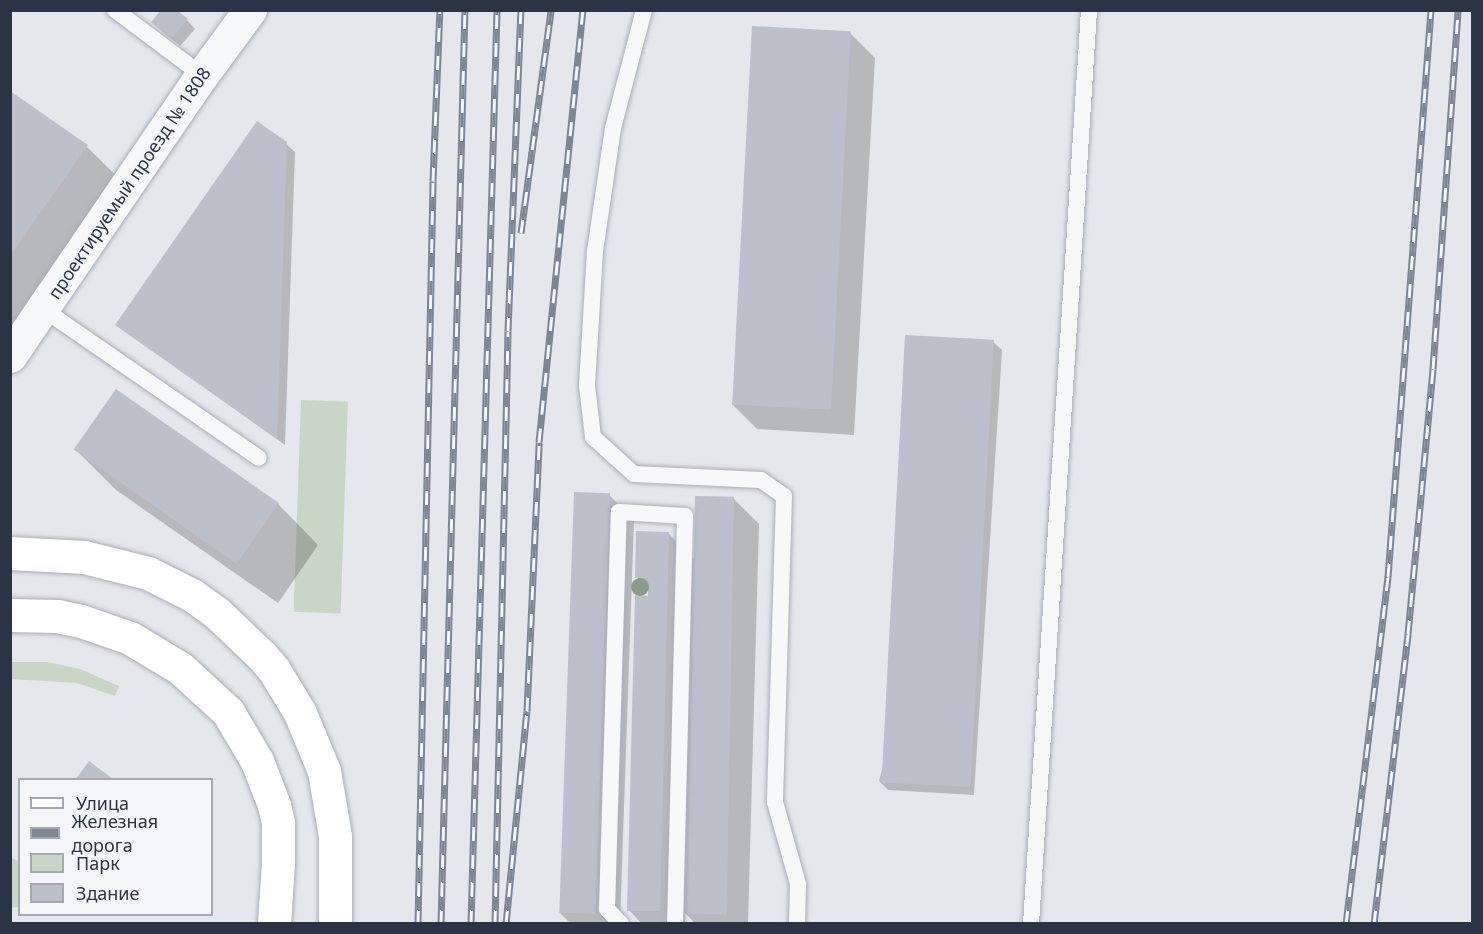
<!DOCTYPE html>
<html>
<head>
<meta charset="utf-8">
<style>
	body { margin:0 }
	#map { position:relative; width:1483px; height:934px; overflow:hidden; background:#e4e7ec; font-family:"Noto Sans",sans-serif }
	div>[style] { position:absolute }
	.green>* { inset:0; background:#c9d6c5; transform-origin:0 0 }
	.shadow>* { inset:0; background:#0003 }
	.building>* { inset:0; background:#bbc0ca; transform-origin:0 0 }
	.roads { filter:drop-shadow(0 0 2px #a9aeb7) drop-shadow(0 0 2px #a9aeb7) }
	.lane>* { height:16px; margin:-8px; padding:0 8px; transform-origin:8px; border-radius:8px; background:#f7f8fa }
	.street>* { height:33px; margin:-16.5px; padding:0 16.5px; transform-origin:16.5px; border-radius:16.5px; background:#f7f8fa }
	.secondary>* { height:33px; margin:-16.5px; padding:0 16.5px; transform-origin:16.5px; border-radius:16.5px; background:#fff }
	.rail>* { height:7px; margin-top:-3.5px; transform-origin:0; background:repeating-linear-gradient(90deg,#f4f6f9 0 14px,#7d8696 0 28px); box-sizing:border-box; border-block:2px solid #7d8696 }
	.trees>* { width:18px; height:18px; margin:-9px; border-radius:50%; background:#899d89 }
	span { translate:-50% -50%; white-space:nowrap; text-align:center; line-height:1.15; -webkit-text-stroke:4.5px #f4f6f9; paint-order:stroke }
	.street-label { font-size:18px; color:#2b3445 }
	.frame { position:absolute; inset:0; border:12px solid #2b3445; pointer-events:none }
	.legend { position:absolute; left:18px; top:778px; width:195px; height:138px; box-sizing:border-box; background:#f4f6f9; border:2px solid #a4a8b1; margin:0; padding:8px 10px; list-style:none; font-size:18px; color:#2b3445 }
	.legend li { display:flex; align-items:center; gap:12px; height:30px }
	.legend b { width:30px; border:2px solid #a4a8b1 }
</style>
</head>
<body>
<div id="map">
	<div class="green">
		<div style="left:301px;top:400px;width:47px;height:212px;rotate:2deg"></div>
		<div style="clip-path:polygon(11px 662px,47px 662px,80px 669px,119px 686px,115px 696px,77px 683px,11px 679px)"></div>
		<div style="clip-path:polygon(10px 857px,20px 862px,19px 907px,11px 908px)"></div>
	</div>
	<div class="shadow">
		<div style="clip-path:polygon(187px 20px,195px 29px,180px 46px,161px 30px)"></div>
		<div style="clip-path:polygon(850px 33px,875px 58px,854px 435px,757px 429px,732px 404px)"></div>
		<div style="clip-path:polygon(10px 93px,87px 147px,135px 194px,10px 371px)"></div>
		<div style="clip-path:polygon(286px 144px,295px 152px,285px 445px,117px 325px)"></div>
		<div style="clip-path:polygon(993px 342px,1002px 350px,974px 795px,888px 790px,879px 781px)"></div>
		<div style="clip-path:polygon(75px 449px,278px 504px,318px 545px,278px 603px,116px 490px)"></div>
		<div style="clip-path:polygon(609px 495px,634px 520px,620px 924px,571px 924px,560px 913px)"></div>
		<div style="clip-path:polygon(734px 499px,759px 524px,748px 924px,696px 924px,685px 913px,685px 924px,642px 924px,629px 910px,650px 591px,636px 577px,668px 533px,695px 560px)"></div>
	</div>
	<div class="building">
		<div style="clip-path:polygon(161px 10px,177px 10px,188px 19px,171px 39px,151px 22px)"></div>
		<div style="left:752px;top:26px;width:99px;height:379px;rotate:3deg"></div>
		<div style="clip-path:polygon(10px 91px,88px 145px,10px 256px)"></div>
		<div style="clip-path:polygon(257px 121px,287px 142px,277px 439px,115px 325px)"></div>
		<div style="left:905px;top:335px;width:89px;height:448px;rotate:3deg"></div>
		<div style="left:116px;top:389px;width:199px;height:74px;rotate:35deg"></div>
		<div style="left:574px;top:492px;width:36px;height:421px;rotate:2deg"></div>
		<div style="left:695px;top:496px;width:39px;height:418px;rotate:1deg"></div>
		<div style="clip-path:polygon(636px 531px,669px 532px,660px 911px,627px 911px,635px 595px,648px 596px,648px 578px,635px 578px)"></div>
		<div style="clip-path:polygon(89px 761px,114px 780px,75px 780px)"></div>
	</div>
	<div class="roads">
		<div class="lane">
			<div style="left:115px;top:10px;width:109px;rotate:36.8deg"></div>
			<div style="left:644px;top:10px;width:122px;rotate:104.7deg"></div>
			<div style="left:613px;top:128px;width:124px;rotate:98.3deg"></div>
			<div style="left:595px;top:251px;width:135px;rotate:93.4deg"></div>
			<div style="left:587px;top:386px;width:51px;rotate:83.3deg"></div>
			<div style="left:593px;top:437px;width:55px;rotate:42.1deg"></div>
			<div style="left:634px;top:474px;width:127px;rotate:2.7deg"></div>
			<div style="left:761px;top:480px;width:28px;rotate:35deg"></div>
			<div style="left:784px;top:496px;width:306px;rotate:91.7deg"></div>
			<div style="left:775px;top:802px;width:85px;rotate:74.3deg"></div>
			<div style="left:798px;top:884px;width:40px;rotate:91.4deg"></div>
			<div style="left:43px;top:309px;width:262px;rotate:34.6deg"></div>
			<div style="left:621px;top:924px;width:21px;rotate:-133deg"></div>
			<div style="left:607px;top:909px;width:397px;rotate:-88.3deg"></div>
			<div style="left:619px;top:512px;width:66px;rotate:3.5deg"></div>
			<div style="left:685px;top:516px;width:408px;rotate:91.4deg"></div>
			<div style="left:1031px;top:924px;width:916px;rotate:-86.37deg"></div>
		</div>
		<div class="street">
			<div style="left:10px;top:356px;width:340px;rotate:-55.7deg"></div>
			<div style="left:202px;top:75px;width:81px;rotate:-53.6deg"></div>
		</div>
		<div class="secondary">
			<div style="left:10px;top:553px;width:74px;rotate:3.1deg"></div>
			<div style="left:84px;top:557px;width:66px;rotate:14deg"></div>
			<div style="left:148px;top:573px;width:49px;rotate:26.6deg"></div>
			<div style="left:192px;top:595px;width:31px;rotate:36deg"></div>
			<div style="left:217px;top:613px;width:62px;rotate:43.7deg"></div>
			<div style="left:262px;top:656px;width:18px;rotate:49deg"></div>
			<div style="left:274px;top:670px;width:50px;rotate:58.8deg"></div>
			<div style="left:300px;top:713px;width:63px;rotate:67.5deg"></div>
			<div style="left:324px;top:771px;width:66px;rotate:80.4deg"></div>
			<div style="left:335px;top:836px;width:88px;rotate:90deg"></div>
			<div style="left:10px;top:615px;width:47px;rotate:1.2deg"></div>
			<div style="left:57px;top:616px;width:25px;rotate:12deg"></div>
			<div style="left:81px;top:621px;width:52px;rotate:19.1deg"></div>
			<div style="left:130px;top:638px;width:58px;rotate:31deg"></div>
			<div style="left:180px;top:668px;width:65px;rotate:42.5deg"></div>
			<div style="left:228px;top:712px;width:57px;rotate:59.4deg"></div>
			<div style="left:257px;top:761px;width:47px;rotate:68.9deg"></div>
			<div style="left:274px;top:805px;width:18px;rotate:77deg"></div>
			<div style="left:278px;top:823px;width:39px;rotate:90deg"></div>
			<div style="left:278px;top:862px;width:62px;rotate:93.7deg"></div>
		</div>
	</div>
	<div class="rail">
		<div style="left:521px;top:233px;width:225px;rotate:-82.3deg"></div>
		<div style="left:418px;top:924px;width:743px;rotate:-88.84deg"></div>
		<div style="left:433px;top:181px;width:171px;rotate:-87.7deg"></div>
		<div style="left:441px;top:924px;width:914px;rotate:-88.5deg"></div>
		<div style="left:471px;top:924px;width:914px;rotate:-88.37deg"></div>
		<div style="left:495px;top:924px;width:593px;rotate:-88.74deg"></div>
		<div style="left:508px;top:331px;width:321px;rotate:-87.7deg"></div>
		<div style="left:506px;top:924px;width:214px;rotate:-84.4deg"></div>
		<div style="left:527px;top:711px;width:269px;rotate:-87.4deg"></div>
		<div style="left:539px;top:442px;width:434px;rotate:-84.2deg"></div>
		<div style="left:1346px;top:924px;width:350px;rotate:-83.1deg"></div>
		<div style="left:1388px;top:577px;width:569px;rotate:-85.66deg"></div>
		<div style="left:1374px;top:924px;width:292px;rotate:-83.3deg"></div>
		<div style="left:1408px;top:634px;width:266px;rotate:-84.6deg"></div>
		<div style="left:1433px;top:369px;width:360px;rotate:-86deg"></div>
	</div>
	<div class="trees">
		<div style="left:640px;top:587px"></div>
	</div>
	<div class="street-label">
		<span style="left:129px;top:183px;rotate:-56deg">проектируемый проезд № 1808</span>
	</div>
	<div class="frame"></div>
	<ul class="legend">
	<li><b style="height:8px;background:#fff"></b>Улица</li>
	<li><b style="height:8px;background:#7d8696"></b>Железная дорога</li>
	<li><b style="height:16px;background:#c9d6c5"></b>Парк</li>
	<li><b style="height:16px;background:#bbc0ca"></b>Здание</li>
	</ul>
</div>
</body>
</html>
